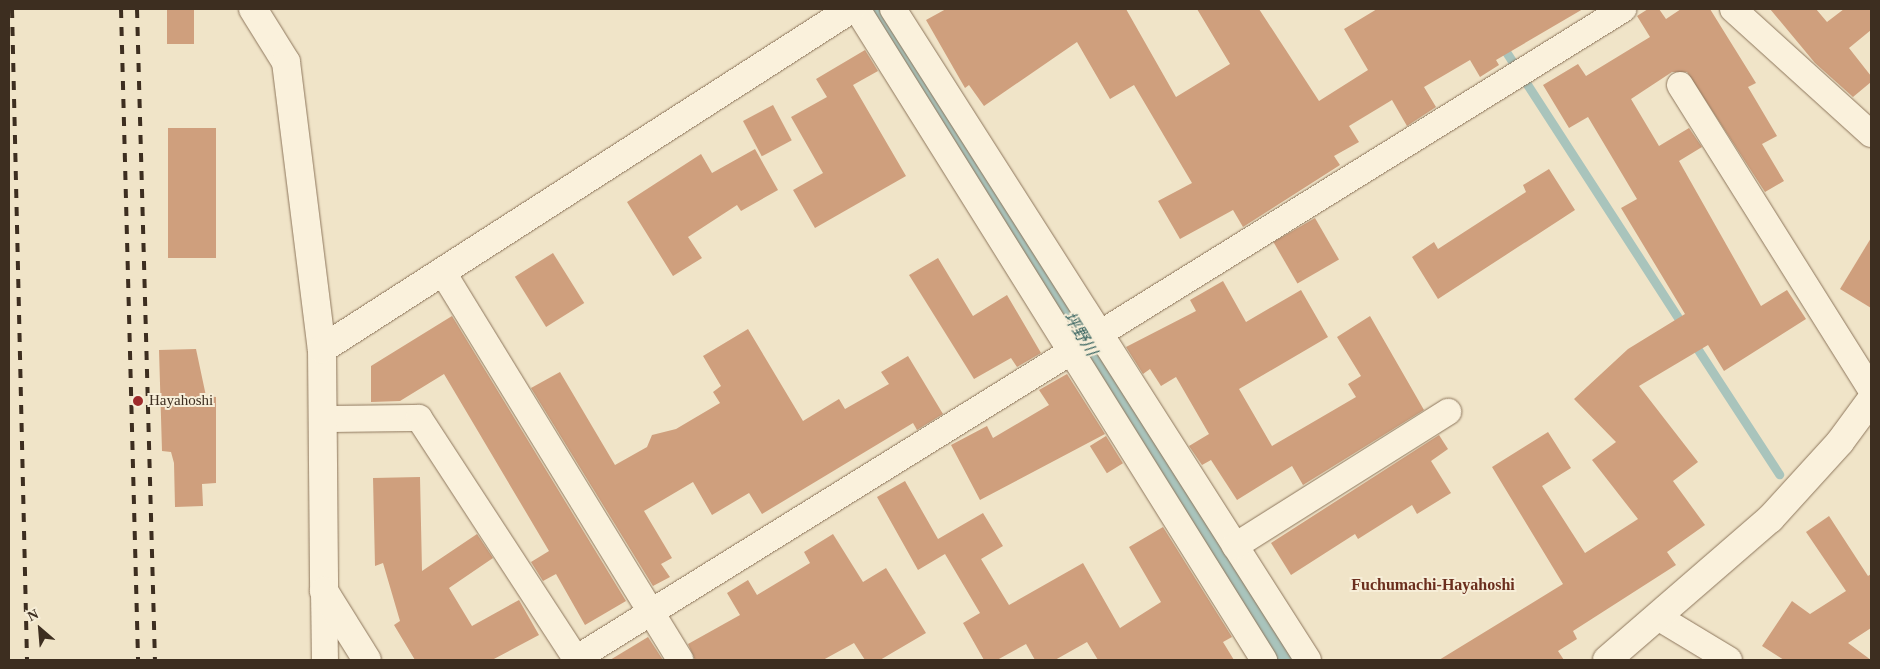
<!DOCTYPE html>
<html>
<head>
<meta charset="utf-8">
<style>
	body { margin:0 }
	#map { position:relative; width:1880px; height:669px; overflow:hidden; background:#f0e4c8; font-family:"Times New Roman","Noto Sans JP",serif }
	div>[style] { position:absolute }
	.stream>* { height:9px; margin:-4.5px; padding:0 4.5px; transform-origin:4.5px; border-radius:4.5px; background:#a9c4bc }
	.river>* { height:51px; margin:-25.5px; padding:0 25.5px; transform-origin:25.5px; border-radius:25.5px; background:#a9c4bc }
	.building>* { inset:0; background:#cf9f7d; transform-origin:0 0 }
	.roads { filter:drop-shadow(0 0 1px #8d765c) drop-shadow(0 0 1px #8d765c) }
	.minor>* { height:26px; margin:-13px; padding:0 13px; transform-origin:13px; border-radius:13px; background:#faf1dc }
	.tertiary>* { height:28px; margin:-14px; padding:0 14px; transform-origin:14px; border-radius:14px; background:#faf1dc }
	.secondary>* { height:28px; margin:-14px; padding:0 14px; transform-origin:14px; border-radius:14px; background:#faf1dc }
	.rail>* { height:4px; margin-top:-2px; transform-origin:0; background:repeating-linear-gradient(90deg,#3d2e20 0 9px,transparent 0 18px) }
	.dots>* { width:14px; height:14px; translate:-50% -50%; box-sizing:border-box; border:2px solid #f7eed8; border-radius:50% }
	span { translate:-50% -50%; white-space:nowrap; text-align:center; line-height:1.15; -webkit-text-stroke:4px #f7eed8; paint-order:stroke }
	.poi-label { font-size:15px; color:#3d2e20 }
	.left { translate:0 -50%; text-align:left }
	.water-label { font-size:16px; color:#2f5d5a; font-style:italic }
	.neighbourhood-label { font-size:16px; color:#6b2e1e; font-weight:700 }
	.frame { position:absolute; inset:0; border:10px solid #3d2e20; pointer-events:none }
	.north { position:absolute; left:15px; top:604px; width:50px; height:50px; -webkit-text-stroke:4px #f7eed8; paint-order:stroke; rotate:333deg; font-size:14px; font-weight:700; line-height:20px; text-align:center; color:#3d2e20 }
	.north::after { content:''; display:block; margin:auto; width:18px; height:22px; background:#3d2e20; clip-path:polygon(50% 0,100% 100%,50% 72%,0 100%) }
</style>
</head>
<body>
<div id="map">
	<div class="stream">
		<div style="left:1501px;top:44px;width:337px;rotate:57.1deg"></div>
		<div style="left:1693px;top:342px;width:158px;rotate:56.9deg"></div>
	</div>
	<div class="river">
		<div style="left:875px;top:9px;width:769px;rotate:57.8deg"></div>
	</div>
	<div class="building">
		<div style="left:167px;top:9px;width:27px;height:35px"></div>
		<div style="clip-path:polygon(946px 9px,1126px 9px,1176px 97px,1230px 64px,1197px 9px,1259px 9px,1319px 101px,1368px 70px,1344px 29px,1377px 9px,1583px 9px,1496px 60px,1499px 65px,1480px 77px,1470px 60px,1424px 87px,1436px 107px,1407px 126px,1392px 100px,1349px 126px,1359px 142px,1334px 156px,1340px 165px,1243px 227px,1233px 210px,1180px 239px,1158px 201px,1192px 183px,1134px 85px,1110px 99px,1077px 42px,984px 106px,969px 85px,965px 88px,926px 20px)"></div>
		<div style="clip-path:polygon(1648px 9px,1659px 9px,1666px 19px,1681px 9px,1710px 9px,1756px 83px,1748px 87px,1777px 136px,1762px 144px,1784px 181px,1765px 192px,1687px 72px,1672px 72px,1631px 99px,1659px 146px,1689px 128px,1702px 147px,1679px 161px,1761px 306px,1787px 290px,1806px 319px,1724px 371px,1708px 345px,1639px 386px,1698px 462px,1673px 481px,1705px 525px,1667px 552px,1676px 565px,1573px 631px,1577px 639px,1558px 651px,1564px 660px,1439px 660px,1563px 584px,1492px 467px,1548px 432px,1571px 468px,1542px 486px,1585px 553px,1638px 519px,1592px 460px,1616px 442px,1574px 399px,1628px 349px,1685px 314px,1621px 208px,1637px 199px,1588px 117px,1569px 128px,1543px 85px,1578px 64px,1586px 76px,1650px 37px,1637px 16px)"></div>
		<div style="clip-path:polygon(1770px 9px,1816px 9px,1827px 22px,1844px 9px,1871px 9px,1871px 30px,1849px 48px,1871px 76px,1871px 82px,1853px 97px,1815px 63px)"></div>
		<div style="clip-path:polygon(865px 50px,878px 71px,853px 85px,906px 176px,815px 228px,793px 190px,823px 173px,791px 117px,827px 97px,816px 79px)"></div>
		<div style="left:773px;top:105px;width:40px;height:34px;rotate:62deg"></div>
		<div style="left:168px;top:128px;width:48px;height:130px"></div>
		<div style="clip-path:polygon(755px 149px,778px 190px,741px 211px,737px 205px,688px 237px,702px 258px,673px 276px,627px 202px,701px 154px,712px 173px)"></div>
		<div style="clip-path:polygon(1549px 169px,1575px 210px,1438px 299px,1412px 257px,1434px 242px,1438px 249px,1526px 192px,1523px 185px)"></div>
		<div style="left:1315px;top:218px;width:48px;height:48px;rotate:60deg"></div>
		<div style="clip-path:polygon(1871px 238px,1871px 308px,1840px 289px)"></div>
		<div style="left:553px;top:253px;width:59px;height:45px;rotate:58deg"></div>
		<div style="clip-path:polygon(938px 258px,973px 316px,1007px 295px,1041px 353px,1017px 367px,1011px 358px,974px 379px,909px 275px)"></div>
		<div style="clip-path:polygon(1223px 281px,1246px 322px,1301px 290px,1328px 337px,1239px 389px,1272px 446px,1356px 397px,1348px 384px,1361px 376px,1337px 337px,1370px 316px,1424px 410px,1303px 485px,1292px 466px,1237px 500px,1211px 460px,1202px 465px,1189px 446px,1209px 434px,1176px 377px,1161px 386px,1150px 369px,1143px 374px,1126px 347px,1196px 311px,1190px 300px)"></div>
		<div style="clip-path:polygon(452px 316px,626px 601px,585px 625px,556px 574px,543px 581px,531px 562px,549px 551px,444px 374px,400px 401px,371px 402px,371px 366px)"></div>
		<div style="clip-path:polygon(748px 329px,803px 421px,839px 399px,845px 409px,889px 384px,881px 372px,908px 356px,943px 414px,917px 430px,913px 423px,762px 514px,749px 493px,712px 515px,693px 482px,644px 511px,672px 558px,661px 564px,670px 577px,653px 586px,531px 388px,560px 372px,615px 465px,647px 447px,652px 435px,676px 429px,720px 403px,713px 392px,721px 386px,703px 356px)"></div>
		<div style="clip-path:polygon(196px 349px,206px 396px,216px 397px,216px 483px,202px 484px,203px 506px,175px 507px,174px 463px,171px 452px,162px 451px,159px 350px)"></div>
		<div style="clip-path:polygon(1067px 374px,1105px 434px,980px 500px,951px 445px,987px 426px,993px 438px,1049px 405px,1039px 390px)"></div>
		<div style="clip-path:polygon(1439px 435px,1448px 449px,1431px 461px,1451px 493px,1417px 514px,1412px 505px,1358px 539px,1355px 534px,1291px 575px,1271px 543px)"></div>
		<div style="left:1106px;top:436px;width:32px;height:19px;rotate:58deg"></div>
		<div style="clip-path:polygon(420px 477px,422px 571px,477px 534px,493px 558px,449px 588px,472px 626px,519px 600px,539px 635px,492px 660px,415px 660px,394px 625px,400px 621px,383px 563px,375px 566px,373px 478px)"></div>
		<div style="clip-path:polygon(905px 481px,938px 539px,983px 513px,1003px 546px,981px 559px,1009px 605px,1083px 563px,1120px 628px,1161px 602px,1129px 547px,1163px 527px,1232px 637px,1223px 642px,1234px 660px,1098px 660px,1087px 642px,1055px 660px,1035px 660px,1026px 644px,997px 660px,984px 660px,963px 623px,980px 613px,945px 554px,918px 570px,877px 497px)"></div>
		<div style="clip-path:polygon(1829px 516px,1868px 576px,1871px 574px,1871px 628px,1848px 643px,1871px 660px,1784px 660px,1762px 646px,1792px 601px,1810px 614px,1846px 591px,1806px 532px)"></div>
		<div style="clip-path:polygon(833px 534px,863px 582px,886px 568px,926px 633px,880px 660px,865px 660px,854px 643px,823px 660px,695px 660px,688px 644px,740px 615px,727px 593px,748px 580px,757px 595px,810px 563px,804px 552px)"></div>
		<div style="clip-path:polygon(648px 637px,663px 660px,610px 660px)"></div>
	</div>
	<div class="roads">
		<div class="minor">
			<div style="left:857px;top:9px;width:768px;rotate:57.99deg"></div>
			<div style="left:893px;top:9px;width:772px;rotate:57.48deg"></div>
			<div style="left:1733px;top:9px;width:186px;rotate:42.2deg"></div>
			<div style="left:1680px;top:85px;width:359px;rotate:57.9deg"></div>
			<div style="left:442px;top:271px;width:456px;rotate:58.5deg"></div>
			<div style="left:324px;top:419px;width:95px;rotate:-0.6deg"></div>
			<div style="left:419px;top:418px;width:289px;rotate:56.9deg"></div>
			<div style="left:1235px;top:546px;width:252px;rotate:-32.2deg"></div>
			<div style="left:324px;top:591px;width:69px;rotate:89.2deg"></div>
			<div style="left:1658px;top:617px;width:83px;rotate:31.2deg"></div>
			<div style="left:574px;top:660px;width:1235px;rotate:-31.82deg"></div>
		</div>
		<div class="tertiary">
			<div style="left:253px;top:9px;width:62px;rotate:58.1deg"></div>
			<div style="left:286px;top:62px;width:289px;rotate:82.9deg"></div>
			<div style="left:322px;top:349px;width:242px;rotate:89.5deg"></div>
			<div style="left:322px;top:349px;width:629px;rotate:-32.73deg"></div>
			<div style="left:1607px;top:660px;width:216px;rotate:-40.9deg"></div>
			<div style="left:1770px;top:519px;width:104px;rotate:-47.7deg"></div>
			<div style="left:1840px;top:442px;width:52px;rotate:-53.6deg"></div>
		</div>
		<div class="secondary">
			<div style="left:324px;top:591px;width:81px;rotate:58.1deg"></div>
		</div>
	</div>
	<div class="rail">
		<div style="left:12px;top:9px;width:651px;rotate:88.68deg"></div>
		<div style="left:121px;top:9px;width:651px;rotate:88.5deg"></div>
		<div style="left:137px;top:9px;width:651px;rotate:88.42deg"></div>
	</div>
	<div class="dots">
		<div style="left:138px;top:401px;background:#9e2a2b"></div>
	</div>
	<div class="poi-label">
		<span class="left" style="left:149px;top:401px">Hayahoshi</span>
	</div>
	<div class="water-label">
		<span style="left:1080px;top:334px;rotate:58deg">坪野川</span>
	</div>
	<div class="neighbourhood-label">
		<span style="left:1433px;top:585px">Fuchumachi-Hayahoshi</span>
	</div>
	<div class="frame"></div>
	<div class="north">N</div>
</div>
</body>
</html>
